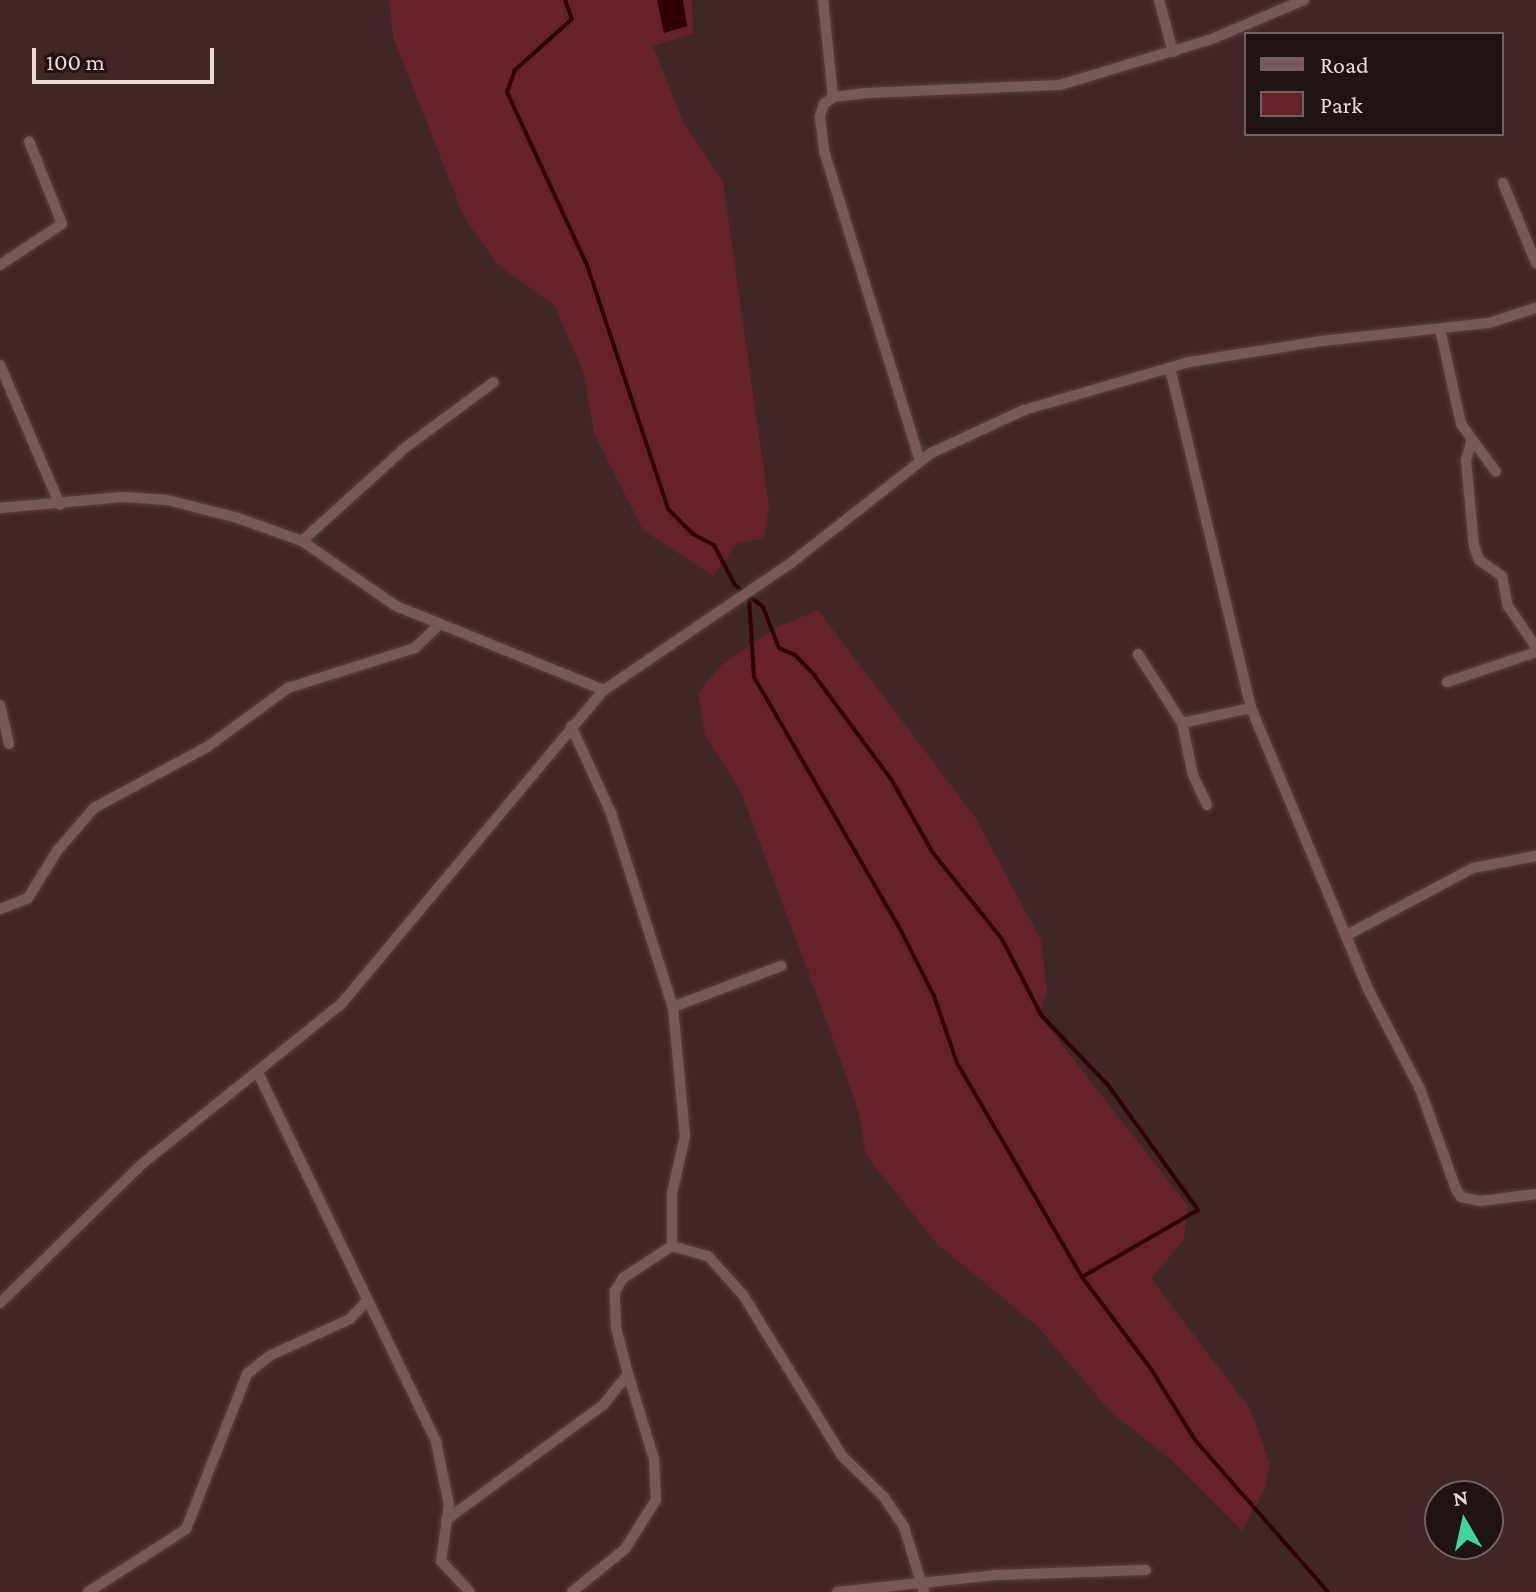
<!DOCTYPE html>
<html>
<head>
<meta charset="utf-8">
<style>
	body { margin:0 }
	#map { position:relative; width:1536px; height:1592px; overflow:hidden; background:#402627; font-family:"Crimson Pro",serif }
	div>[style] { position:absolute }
	.green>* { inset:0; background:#65222b }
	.water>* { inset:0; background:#2f0006 }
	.stream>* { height:4px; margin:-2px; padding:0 2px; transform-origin:2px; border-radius:2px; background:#2f0006 }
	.roads { filter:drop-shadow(0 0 2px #594344) drop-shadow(0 0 2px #594344) }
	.minor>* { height:10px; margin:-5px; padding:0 5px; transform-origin:5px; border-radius:5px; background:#78595b }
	span { translate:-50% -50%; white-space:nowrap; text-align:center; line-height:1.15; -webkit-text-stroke:8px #1f1313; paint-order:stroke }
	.legend { position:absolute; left:1244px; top:32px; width:260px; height:104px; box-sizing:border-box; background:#1f1313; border:2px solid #706262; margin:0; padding:10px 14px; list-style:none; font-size:24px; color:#ead8d8 }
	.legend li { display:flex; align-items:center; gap:16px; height:40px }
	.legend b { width:40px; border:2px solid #706262 }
	.north { position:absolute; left:1424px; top:1480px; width:80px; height:80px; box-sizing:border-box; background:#1f1313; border:2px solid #706262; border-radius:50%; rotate:351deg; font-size:22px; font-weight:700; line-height:32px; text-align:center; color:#ead8d8 }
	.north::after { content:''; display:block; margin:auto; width:28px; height:36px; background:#40d4a1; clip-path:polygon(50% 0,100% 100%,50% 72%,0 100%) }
	.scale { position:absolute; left:32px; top:48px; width:182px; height:36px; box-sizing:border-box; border:4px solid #ead8d8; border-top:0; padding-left:10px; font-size:24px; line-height:28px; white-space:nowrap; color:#ead8d8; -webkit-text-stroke:6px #1f1313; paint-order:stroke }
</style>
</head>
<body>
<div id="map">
	<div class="green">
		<div style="clip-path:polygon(389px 0,692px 0,693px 34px,653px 46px,684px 124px,723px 181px,769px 506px,764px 539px,738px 542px,713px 576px,643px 530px,594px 433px,583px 371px,554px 305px,497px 264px,464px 217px,393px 37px)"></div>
		<div style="clip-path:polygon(818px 610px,975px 817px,1041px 940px,1047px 990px,1039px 1015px,1188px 1206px,1184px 1240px,1151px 1278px,1250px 1409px,1270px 1464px,1265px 1489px,1242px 1531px,1169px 1458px,1110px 1411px,1037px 1326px,936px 1243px,866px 1155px,858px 1110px,833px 1039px,741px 792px,705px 735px,698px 693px,719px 667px,775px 628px)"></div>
	</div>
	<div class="water">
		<div style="clip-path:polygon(657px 0,683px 0,687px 26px,664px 33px)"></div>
	</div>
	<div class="stream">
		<div style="left:565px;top:0;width:20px;rotate:70deg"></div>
		<div style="left:572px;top:19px;width:76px;rotate:138.2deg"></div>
		<div style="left:515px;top:70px;width:23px;rotate:110deg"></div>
		<div style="left:507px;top:92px;width:191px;rotate:65.2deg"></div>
		<div style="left:587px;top:265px;width:257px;rotate:71.6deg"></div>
		<div style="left:668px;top:509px;width:35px;rotate:45deg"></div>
		<div style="left:693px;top:534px;width:24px;rotate:28deg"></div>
		<div style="left:714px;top:545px;width:45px;rotate:62.3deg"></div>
		<div style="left:735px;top:585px;width:36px;rotate:38deg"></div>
		<div style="left:763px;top:607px;width:44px;rotate:68.7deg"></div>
		<div style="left:779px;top:648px;width:17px;rotate:24deg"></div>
		<div style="left:795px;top:655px;width:28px;rotate:46deg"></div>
		<div style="left:814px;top:675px;width:129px;rotate:53.5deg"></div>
		<div style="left:891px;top:779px;width:85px;rotate:60.4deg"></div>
		<div style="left:933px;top:853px;width:110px;rotate:51.3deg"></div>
		<div style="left:1002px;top:939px;width:85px;rotate:62.8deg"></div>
		<div style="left:1041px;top:1015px;width:97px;rotate:46.3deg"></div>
		<div style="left:1108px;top:1085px;width:154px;rotate:54.2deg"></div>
		<div style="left:1198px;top:1210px;width:134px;rotate:150deg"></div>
		<div style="left:1082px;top:1277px;width:115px;rotate:53.1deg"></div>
		<div style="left:1151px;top:1369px;width:84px;rotate:58.2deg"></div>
		<div style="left:1195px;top:1440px;width:202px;rotate:48.8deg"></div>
		<div style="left:749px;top:598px;width:79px;rotate:86.4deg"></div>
		<div style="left:754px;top:677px;width:287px;rotate:59.9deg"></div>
		<div style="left:898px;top:925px;width:80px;rotate:63.1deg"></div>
		<div style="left:934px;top:996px;width:71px;rotate:71.1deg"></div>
		<div style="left:957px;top:1063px;width:248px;rotate:59.7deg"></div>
	</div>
	<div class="roads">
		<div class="minor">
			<div style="left:823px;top:0;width:98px;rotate:84.1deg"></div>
			<div style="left:1159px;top:0;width:54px;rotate:74.9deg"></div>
			<div style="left:1503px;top:183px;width:87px;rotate:67.6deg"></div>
			<div style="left:0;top:265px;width:74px;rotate:-33.5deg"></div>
			<div style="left:62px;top:224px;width:89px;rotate:-111.7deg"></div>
			<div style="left:1440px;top:329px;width:97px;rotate:77.5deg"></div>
			<div style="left:1461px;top:424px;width:59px;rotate:53.9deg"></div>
			<div style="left:0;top:365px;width:152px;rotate:66.8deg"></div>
			<div style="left:1170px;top:368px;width:350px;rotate:76.6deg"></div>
			<div style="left:1251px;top:708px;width:304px;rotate:67.4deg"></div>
			<div style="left:1368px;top:989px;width:113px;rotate:62.5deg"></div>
			<div style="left:1420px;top:1089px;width:106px;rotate:70.2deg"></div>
			<div style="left:1456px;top:1189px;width:9px;rotate:58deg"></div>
			<div style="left:1461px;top:1197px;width:19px;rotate:12deg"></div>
			<div style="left:1480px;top:1201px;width:56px;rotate:-7.1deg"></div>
			<div style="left:1472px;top:439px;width:22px;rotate:106deg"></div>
			<div style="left:1466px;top:460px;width:86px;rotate:84.7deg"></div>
			<div style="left:1474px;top:546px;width:15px;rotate:70deg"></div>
			<div style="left:1479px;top:560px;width:28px;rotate:35deg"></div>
			<div style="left:1502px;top:576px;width:31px;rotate:79deg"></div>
			<div style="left:1508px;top:606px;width:50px;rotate:55.7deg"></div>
			<div style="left:920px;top:461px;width:325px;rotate:-107.2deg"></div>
			<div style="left:824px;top:150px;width:34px;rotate:-97deg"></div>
			<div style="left:820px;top:116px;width:13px;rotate:-72deg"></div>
			<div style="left:824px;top:104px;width:11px;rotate:-38deg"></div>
			<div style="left:833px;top:97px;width:33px;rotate:-7deg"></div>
			<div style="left:866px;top:93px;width:194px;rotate:-2.4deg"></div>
			<div style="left:1060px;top:85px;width:159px;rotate:-16.8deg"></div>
			<div style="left:1212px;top:39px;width:100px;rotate:-23deg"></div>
			<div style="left:0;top:508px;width:123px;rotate:-5.1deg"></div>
			<div style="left:123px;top:497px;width:44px;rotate:3.9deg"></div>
			<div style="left:167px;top:500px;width:73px;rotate:14.2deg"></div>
			<div style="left:238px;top:518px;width:68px;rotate:19.8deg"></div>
			<div style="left:302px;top:541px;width:114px;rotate:34.7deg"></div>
			<div style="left:396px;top:606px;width:224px;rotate:22deg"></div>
			<div style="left:302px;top:541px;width:140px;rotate:-42.1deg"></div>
			<div style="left:406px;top:447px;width:109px;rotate:-36.5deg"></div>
			<div style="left:1138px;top:654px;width:82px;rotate:57.5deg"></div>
			<div style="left:1182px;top:723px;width:71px;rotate:-12.3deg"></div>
			<div style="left:1447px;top:682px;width:94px;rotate:-18.6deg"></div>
			<div style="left:0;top:705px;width:40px;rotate:77deg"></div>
			<div style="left:1182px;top:723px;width:53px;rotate:78.1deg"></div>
			<div style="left:1193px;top:775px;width:33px;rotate:65deg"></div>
			<div style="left:571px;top:726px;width:96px;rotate:65.3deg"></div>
			<div style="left:611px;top:813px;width:204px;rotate:72.3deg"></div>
			<div style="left:673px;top:1007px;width:130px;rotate:84.7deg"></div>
			<div style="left:685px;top:1136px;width:58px;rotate:102.8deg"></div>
			<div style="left:672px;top:1193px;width:53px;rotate:90deg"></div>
			<div style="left:672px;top:1246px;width:37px;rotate:16deg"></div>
			<div style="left:708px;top:1256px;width:52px;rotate:48.1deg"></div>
			<div style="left:743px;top:1295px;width:189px;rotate:58.4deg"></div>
			<div style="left:842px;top:1456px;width:59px;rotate:44.3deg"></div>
			<div style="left:884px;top:1497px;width:36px;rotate:56deg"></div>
			<div style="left:904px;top:1527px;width:68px;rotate:72.9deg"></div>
			<div style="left:0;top:909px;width:30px;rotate:-21deg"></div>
			<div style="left:28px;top:898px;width:55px;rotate:-58.3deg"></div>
			<div style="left:57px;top:851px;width:57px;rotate:-49.3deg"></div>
			<div style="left:94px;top:808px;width:128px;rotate:-28.4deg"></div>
			<div style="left:207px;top:747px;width:100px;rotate:-36.1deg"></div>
			<div style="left:288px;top:688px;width:133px;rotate:-17.5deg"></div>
			<div style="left:415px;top:648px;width:35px;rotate:-44deg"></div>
			<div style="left:1347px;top:935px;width:143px;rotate:-28deg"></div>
			<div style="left:1473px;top:868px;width:64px;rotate:-10.8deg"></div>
			<div style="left:673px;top:1007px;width:116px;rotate:-20.8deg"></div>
			<div style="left:258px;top:1073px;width:410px;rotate:64.2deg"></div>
			<div style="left:436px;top:1442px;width:64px;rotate:78.3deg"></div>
			<div style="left:449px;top:1505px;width:57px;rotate:98.1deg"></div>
			<div style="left:441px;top:1561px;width:42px;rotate:46.9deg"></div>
			<div style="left:0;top:1303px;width:199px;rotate:-44.4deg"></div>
			<div style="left:142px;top:1164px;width:257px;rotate:-38.8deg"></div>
			<div style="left:342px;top:1003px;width:408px;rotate:-50.1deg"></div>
			<div style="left:604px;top:690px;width:227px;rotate:-34.2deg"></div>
			<div style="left:792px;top:562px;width:177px;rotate:-38.1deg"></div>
			<div style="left:931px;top:453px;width:102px;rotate:-24.8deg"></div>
			<div style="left:1024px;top:410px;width:172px;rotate:-16.2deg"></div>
			<div style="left:1189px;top:362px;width:135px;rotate:-9deg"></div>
			<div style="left:1322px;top:341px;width:168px;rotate:-6.2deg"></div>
			<div style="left:1489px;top:323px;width:49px;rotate:-17.7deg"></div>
			<div style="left:446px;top:1520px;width:195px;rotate:-36.2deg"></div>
			<div style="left:603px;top:1405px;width:40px;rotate:-51deg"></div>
			<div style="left:628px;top:1374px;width:48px;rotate:-104.6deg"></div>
			<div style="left:616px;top:1328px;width:37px;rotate:-92deg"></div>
			<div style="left:615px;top:1291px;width:15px;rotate:-58deg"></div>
			<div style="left:623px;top:1278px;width:59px;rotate:-33.1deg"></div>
			<div style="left:88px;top:1592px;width:117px;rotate:-32.7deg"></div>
			<div style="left:186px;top:1529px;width:167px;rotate:-68.5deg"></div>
			<div style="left:247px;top:1374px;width:28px;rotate:-39deg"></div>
			<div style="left:269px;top:1356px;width:89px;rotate:-24.6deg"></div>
			<div style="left:350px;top:1319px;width:22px;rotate:-47deg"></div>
			<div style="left:572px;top:1592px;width:68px;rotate:-39.1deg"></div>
			<div style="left:625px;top:1549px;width:58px;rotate:-57.7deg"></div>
			<div style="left:656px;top:1500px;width:41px;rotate:-92.8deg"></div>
			<div style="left:654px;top:1459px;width:89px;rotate:-107deg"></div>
			<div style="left:837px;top:1592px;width:159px;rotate:-6.1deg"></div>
			<div style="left:995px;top:1575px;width:151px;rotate:-1.9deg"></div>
		</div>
	</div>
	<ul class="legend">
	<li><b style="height:10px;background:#78595b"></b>Road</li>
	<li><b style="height:22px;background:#65222b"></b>Park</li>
	</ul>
	<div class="north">N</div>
	<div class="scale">100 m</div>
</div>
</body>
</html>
